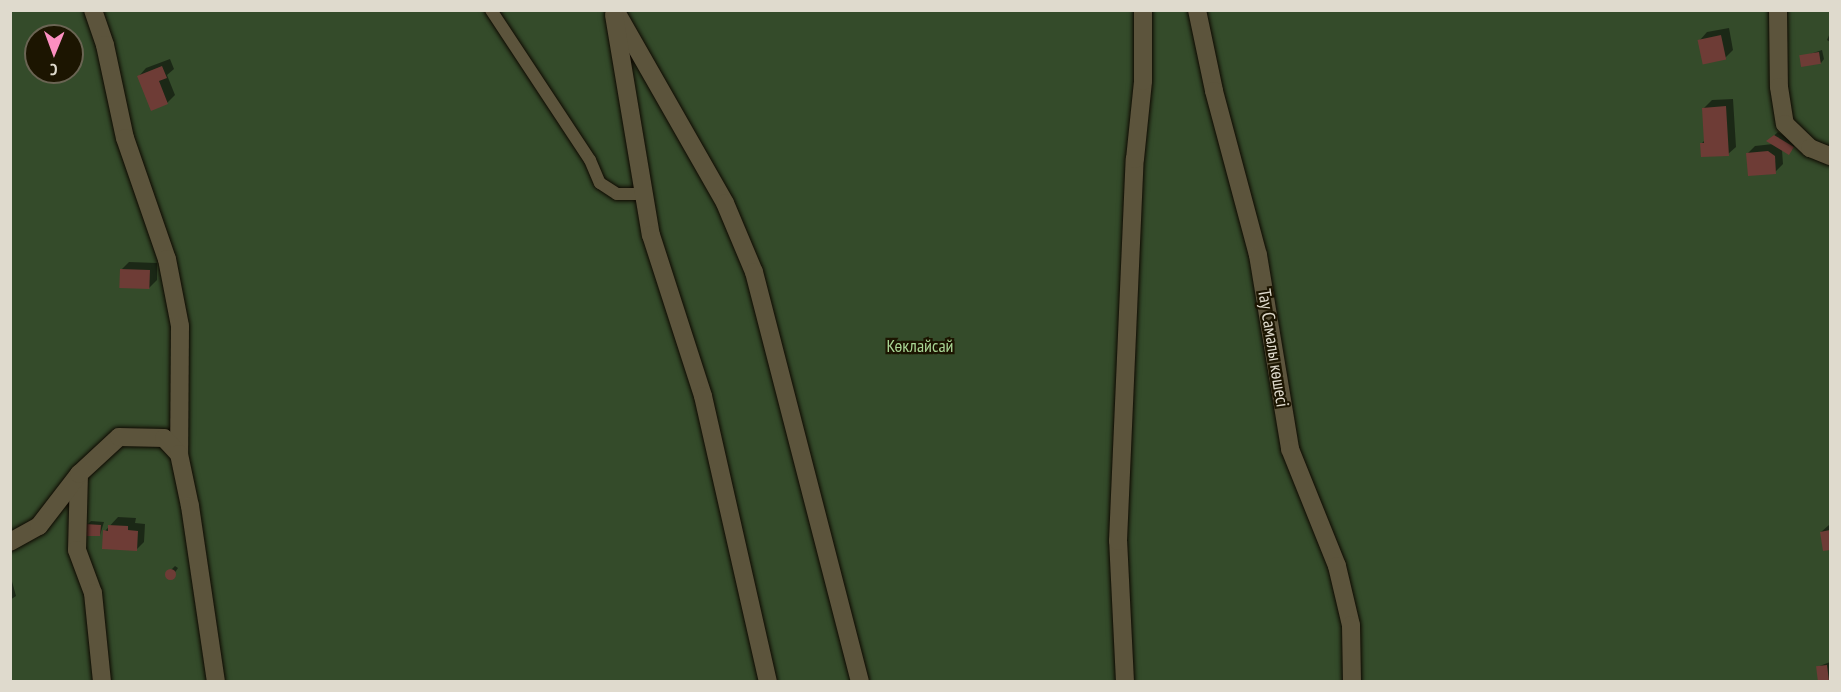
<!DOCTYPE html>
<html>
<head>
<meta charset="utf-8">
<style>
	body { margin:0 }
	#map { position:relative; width:1841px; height:692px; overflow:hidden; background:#251e07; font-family:"PT Sans Narrow",sans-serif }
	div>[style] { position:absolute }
	.green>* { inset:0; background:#344b2a }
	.shadow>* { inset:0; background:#0007 }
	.building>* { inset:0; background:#6e3c36; transform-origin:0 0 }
	.round { border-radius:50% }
	.roads { filter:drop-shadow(0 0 2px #0e0800) drop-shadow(0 0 2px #0e0800) }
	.service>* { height:12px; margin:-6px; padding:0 6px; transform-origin:6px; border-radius:6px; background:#5c543c }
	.minor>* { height:18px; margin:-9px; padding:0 9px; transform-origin:9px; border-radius:9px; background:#5c543c }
	.tertiary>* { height:18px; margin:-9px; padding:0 9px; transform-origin:9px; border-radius:9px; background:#5c543c }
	span { translate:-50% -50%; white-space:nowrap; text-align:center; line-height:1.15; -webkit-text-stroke:4.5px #1c1501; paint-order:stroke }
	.park-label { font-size:18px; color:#a8d594 }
	.street-label { font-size:18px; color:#dfdacd }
	.frame { position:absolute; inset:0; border:12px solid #dfdacd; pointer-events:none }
	.north { position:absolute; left:24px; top:24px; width:60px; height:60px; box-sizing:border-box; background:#1c1501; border:2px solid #6a6453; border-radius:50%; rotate:181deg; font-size:16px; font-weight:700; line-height:24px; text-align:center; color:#dfdacd }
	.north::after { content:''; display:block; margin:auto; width:21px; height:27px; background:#fc8fc1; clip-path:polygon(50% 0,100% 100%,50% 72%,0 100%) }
</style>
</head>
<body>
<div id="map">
	<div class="green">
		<div style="clip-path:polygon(evenodd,11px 11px,1830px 11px,1830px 681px,11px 681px,11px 11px,36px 36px,72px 36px,72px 72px,36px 72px,36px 36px)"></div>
	</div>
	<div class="shadow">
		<div style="clip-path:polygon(1729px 28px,1733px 50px,1725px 58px,1700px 40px,1707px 32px)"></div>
		<div style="clip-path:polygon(1830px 33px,1830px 42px,1827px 40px)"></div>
		<div style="clip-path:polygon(1822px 50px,1824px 59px,1821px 63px,1801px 57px)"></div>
		<div style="clip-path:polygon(170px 59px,174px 69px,167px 75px,175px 95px,167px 103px,139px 76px,146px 68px)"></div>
		<div style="clip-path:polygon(1733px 99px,1736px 147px,1728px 154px,1702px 143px,1706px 139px,1704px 108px,1712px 100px)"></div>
		<div style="clip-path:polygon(1778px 132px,1796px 143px,1792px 150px,1782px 150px,1783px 164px,1775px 172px,1748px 153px,1755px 146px,1773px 144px,1768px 141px)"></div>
		<div style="clip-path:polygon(129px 262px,157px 263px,157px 280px,149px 288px,121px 270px)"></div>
		<div style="clip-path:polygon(118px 517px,136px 518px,135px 523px,145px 524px,144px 542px,136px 550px,105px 531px)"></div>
		<div style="clip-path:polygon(91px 521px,104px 522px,100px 535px,87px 525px)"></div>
		<div style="clip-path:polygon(1829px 525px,1830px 548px,1824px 549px,1821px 532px)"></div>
		<div style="clip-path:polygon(175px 566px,178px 568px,171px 578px,167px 574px)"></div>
		<div style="clip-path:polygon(10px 574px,16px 596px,10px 600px)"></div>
		<div style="clip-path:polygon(1830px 662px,1830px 682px,1819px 682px,1817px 667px)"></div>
	</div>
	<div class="building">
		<div style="left:1721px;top:35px;width:25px;height:24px;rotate:78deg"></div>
		<div style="left:1819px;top:52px;width:12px;height:20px;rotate:81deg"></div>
		<div style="clip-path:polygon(162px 66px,167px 78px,159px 81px,168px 104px,151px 111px,137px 76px)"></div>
		<div style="clip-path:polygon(1726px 106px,1729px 156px,1701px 157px,1700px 143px,1704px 143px,1702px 108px)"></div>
		<div style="clip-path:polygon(1774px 135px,1794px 147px,1789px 155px,1766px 141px)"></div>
		<div style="clip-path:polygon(1768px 151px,1775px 156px,1776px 174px,1748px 176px,1746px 153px)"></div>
		<div style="left:120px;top:269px;width:30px;height:19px;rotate:2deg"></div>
		<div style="clip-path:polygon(85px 524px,101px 525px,100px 536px,85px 536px)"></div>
		<div style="clip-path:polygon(108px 525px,128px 526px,128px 530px,138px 531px,137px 551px,102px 549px,103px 530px,108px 531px)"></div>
		<div style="clip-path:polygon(1830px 530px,1830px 550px,1823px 551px,1820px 532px)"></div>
		<div class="round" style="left:164.5px;top:568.5px;width:11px;height:11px"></div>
		<div style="left:1827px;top:665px;width:17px;height:11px;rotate:83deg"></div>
	</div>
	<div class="roads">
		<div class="service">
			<div style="left:491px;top:10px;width:180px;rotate:56.6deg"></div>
			<div style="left:590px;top:160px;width:25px;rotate:67deg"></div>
			<div style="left:600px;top:183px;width:20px;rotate:33deg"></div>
			<div style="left:617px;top:194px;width:26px"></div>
		</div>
		<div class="minor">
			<div style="left:93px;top:10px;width:37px;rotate:71deg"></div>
			<div style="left:105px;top:45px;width:95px;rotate:77.9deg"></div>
			<div style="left:125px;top:138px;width:128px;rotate:70.9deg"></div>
			<div style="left:167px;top:259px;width:68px;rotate:79deg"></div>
			<div style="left:180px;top:326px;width:128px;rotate:90.4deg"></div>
			<div style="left:615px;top:10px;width:222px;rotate:60.3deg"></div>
			<div style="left:725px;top:203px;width:75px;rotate:67.2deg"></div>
			<div style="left:754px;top:272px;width:423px;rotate:75.5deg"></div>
			<div style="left:1778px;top:10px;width:77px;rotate:89.3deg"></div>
			<div style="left:1779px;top:87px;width:37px;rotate:81deg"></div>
			<div style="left:1785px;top:124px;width:35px;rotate:44deg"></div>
			<div style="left:1810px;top:148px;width:22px;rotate:22deg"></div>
			<div style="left:614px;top:15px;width:223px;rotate:80.5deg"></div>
			<div style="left:651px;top:235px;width:169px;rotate:72.1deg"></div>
			<div style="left:703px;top:396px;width:293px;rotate:77.2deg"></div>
			<div style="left:79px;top:474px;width:76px;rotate:91.5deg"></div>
			<div style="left:77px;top:550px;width:46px;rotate:69.6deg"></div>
			<div style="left:93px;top:593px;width:89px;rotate:84.2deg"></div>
			<div style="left:10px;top:542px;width:33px;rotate:-29deg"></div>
			<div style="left:39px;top:526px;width:66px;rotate:-52.4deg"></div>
			<div style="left:79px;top:474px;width:54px;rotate:-42.8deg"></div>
			<div style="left:119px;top:437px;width:45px;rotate:1.3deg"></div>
			<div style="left:164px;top:438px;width:22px;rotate:47deg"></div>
			<div style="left:179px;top:454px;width:53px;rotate:78.1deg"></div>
			<div style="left:190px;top:506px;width:178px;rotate:81.6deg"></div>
			<div style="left:1125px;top:682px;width:141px;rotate:-92.8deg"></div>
			<div style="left:1118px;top:541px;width:382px;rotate:-87.5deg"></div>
			<div style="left:1135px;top:159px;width:78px;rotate:-84.1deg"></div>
			<div style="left:1143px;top:81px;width:71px;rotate:-90deg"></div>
		</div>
		<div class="tertiary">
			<div style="left:1197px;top:10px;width:83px;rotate:78.1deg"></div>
			<div style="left:1214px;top:91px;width:170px;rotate:75deg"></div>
			<div style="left:1258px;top:255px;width:197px;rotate:80.6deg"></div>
			<div style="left:1290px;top:449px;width:126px;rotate:68.1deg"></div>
			<div style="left:1337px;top:566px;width:61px;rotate:76.7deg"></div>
			<div style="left:1351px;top:625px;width:57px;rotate:89deg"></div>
		</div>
	</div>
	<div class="park-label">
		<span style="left:920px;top:346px">Көклайсай</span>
	</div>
	<div class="street-label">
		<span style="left:1273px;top:348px;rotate:81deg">Тау Самалы көшесі</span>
	</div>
	<div class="frame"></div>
	<div class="north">С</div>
</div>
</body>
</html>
